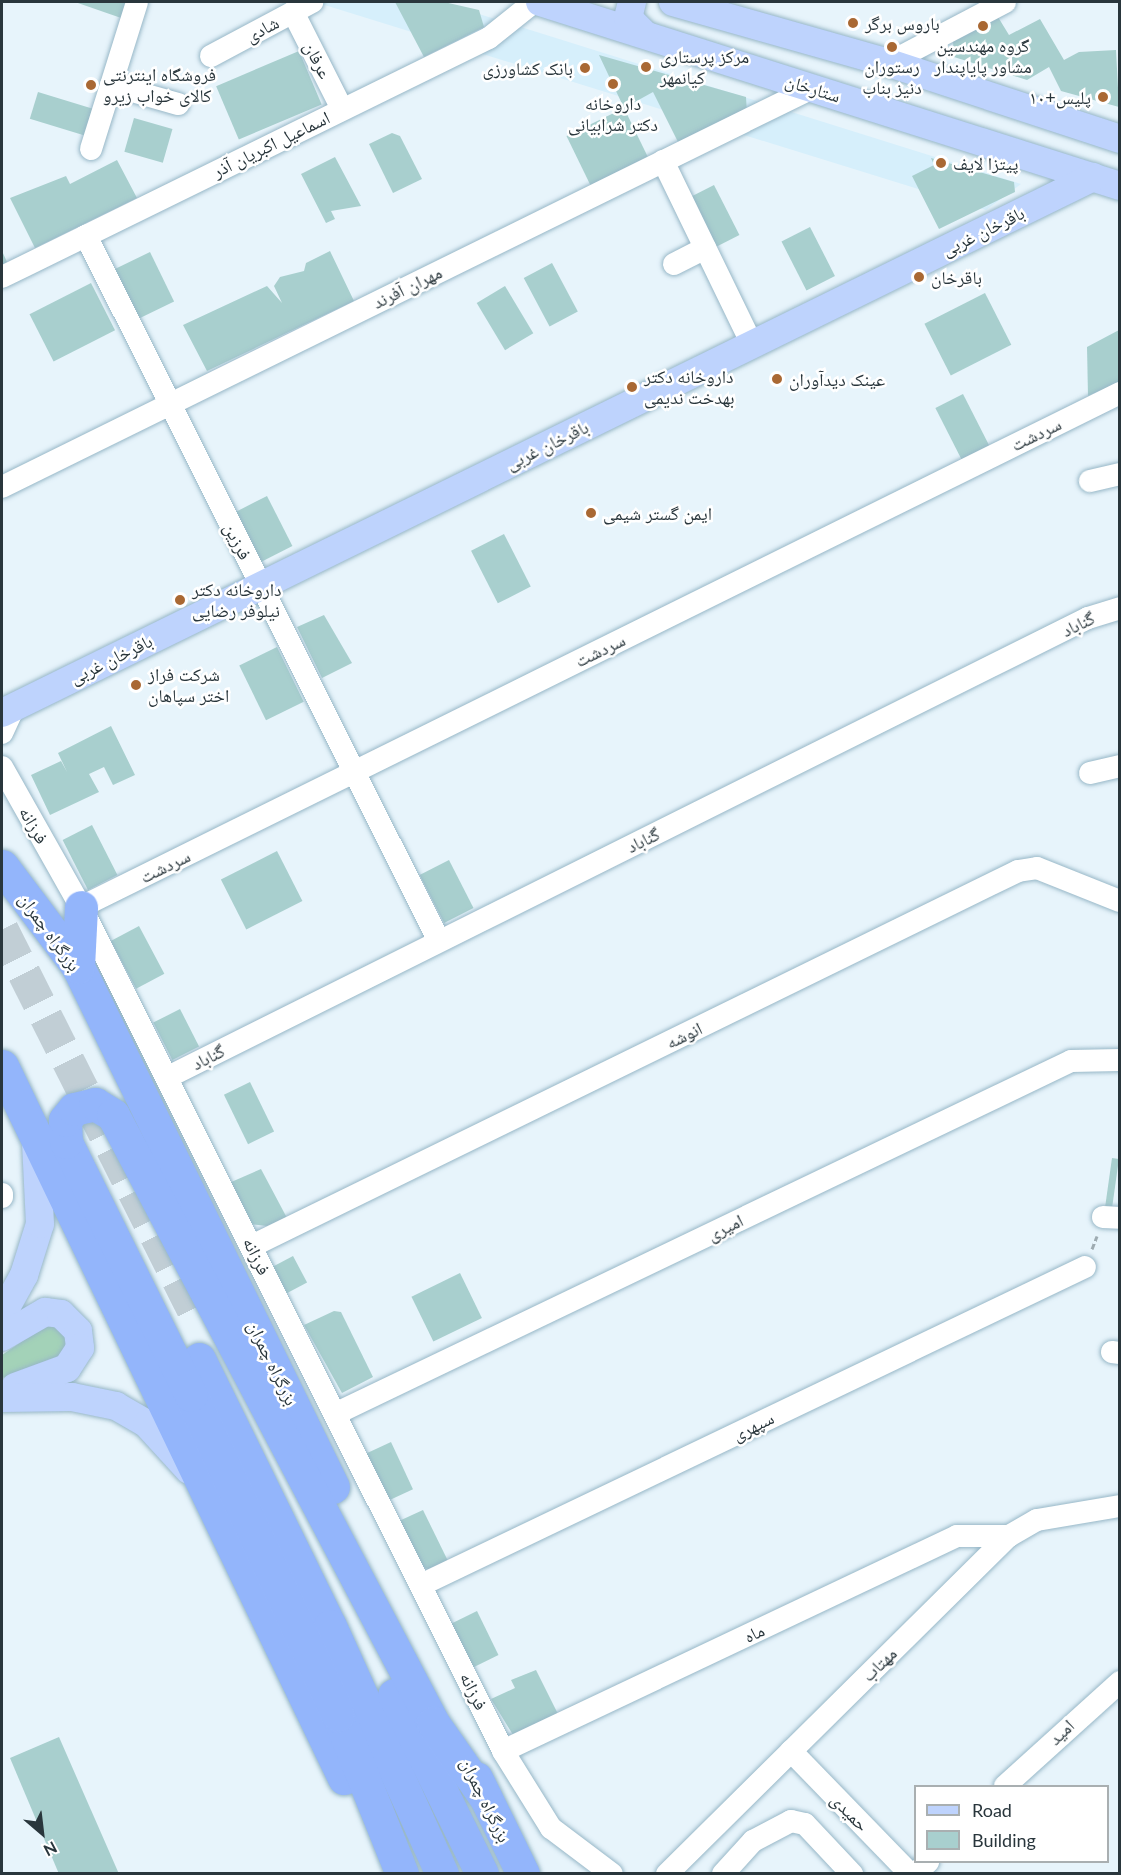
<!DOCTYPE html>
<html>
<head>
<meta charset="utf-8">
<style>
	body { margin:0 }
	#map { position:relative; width:1121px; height:1875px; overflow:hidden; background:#e7f4fb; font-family:Lato,"Noto Naskh Arabic",sans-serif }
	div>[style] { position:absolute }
	.built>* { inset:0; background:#d6effb }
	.green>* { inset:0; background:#a3d2b8 }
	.building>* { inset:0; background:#a8cfce; transform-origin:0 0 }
	.highway-tunnel>* { height:33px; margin-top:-16.5px; transform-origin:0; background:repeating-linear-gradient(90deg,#c1ced5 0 33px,transparent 0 49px) }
	.path>* { height:3px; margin-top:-1.5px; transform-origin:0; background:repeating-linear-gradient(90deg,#9eabb1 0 6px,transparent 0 9px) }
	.roads { filter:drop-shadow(0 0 2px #97b7c7) drop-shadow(0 0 2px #97b7c7) }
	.minor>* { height:22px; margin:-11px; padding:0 11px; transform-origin:11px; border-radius:11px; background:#fff }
	.major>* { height:28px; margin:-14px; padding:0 14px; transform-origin:14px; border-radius:14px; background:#bed3fd }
	.highway>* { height:33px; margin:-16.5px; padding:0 16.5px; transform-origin:16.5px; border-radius:16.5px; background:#93b5fb }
	.dots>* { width:16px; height:16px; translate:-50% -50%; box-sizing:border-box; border:3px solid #fff; border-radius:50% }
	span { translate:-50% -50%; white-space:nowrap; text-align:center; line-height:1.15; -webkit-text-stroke:5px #fff; paint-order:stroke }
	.poi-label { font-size:18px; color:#29363c }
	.left { translate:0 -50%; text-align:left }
	.right { translate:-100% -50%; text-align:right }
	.street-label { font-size:18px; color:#29363c }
	.frame { position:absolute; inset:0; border:3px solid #29363c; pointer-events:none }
	.legend { position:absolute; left:914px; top:1785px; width:195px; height:78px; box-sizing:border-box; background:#fff; border:2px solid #a9afb1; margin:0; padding:8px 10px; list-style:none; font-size:18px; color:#29363c }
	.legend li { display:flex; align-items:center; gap:12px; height:30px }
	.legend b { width:30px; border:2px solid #a9afb1 }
	.north { position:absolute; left:12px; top:1803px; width:60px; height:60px; -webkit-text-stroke:4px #fff; paint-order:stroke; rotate:152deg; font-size:16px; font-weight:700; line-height:24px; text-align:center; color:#29363c }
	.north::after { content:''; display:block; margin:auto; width:21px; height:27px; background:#29363c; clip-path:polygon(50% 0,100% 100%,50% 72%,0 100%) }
</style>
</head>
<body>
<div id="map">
	<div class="built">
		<div style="clip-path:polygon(315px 2px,441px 2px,1021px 184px,986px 210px)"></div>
	</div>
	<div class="green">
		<div style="clip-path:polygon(55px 1319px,76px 1331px,59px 1364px,2px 1378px,2px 1355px)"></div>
	</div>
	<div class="building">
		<div style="clip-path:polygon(75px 2px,131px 2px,124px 19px)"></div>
		<div style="clip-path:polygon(395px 2px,444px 2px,479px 10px,484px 27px,424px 57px)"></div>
		<div style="clip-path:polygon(998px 17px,1009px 35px,1040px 19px,1064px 60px,1079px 52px,1116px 50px,1119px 107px,1061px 91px,1049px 67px,1027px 80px,954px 57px,953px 41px)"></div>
		<div style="left:299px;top:51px;width:58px;height:90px;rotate:67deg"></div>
		<div style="clip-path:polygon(599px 55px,746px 97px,747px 114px,678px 142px,653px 92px,624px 108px)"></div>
		<div style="left:38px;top:92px;width:59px;height:28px;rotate:17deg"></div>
		<div style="left:624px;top:108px;width:55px;height:64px;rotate:64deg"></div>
		<div style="left:134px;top:118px;width:40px;height:35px;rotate:16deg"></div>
		<div style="clip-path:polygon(392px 133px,400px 136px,422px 179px,393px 193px,369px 144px)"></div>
		<div style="clip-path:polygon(335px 157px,361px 206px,331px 211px,335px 219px,326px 223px,301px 174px)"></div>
		<div style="clip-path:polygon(931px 158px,1014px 182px,1015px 192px,939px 229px,912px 176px,934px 165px)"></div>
		<div style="clip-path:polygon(117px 160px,137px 198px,35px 248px,10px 198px,66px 176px,70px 184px)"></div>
		<div style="left:714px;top:185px;width:56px;height:32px;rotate:63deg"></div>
		<div style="left:810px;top:227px;width:55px;height:32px;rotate:63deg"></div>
		<div style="clip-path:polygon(2px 251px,7px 262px,2px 265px)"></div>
		<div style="clip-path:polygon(330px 251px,354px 301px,207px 371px,183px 325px,267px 286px,282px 303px,274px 286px,280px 277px,304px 271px,306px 263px)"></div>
		<div style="left:150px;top:252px;width:55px;height:39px;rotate:64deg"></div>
		<div style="left:552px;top:263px;width:55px;height:32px;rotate:62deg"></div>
		<div style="left:91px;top:283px;width:53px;height:69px;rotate:63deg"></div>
		<div style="left:505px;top:286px;width:55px;height:33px;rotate:59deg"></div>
		<div style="left:985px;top:293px;width:58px;height:68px;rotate:63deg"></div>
		<div style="clip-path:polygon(1119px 330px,1119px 382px,1088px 396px,1087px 347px)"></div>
		<div style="left:963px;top:394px;width:58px;height:31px;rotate:63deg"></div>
		<div style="left:267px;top:496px;width:56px;height:37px;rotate:63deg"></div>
		<div style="left:504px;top:534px;width:59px;height:37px;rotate:63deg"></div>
		<div style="clip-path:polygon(324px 615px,352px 663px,322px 678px,297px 627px)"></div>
		<div style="left:277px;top:647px;width:61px;height:42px;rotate:64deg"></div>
		<div style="clip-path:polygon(111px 726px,135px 775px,113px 785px,104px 767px,89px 774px,99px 792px,50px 815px,31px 775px,61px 761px,67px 772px,58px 753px)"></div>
		<div style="left:92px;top:825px;width:56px;height:33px;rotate:63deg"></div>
		<div style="left:277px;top:851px;width:56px;height:63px;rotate:63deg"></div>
		<div style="left:449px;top:860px;width:54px;height:33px;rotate:63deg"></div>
		<div style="left:139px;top:926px;width:54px;height:32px;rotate:62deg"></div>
		<div style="left:180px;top:1009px;width:42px;height:30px;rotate:63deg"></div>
		<div style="left:250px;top:1082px;width:55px;height:29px;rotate:64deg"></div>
		<div style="left:1112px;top:1158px;width:7px;height:50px;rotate:8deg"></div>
		<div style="clip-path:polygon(261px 1169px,287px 1218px,267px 1226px,249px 1224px,229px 1183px)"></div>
		<div style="left:293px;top:1256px;width:30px;height:23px;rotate:62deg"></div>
		<div style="left:460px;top:1273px;width:50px;height:54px;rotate:64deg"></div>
		<div style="clip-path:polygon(334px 1311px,341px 1312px,373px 1377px,342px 1393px,304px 1325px)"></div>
		<div style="left:391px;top:1442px;width:52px;height:28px;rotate:65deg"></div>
		<div style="clip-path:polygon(423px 1510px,448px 1561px,431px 1570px,422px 1567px,399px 1521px)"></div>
		<div style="left:477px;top:1611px;width:49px;height:30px;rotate:64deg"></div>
		<div style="clip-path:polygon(536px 1670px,560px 1718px,515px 1738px,491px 1699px,515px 1688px,511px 1680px)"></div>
		<div style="clip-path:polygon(59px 1737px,119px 1874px,59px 1874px,10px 1758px)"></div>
	</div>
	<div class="highway-tunnel">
		<div style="left:2px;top:929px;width:427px;rotate:63.3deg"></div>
	</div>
	<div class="path">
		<div style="left:1092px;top:1249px;width:14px;rotate:-69deg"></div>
	</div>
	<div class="roads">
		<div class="minor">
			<div style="left:293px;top:12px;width:109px;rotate:63.2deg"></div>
			<div style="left:211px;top:56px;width:115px;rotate:-28.1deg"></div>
			<div style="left:889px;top:63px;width:131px;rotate:-27.7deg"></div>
			<div style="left:111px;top:85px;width:70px;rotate:15.8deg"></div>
			<div style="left:91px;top:149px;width:154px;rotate:-72.6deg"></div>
			<div style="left:663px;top:161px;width:203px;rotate:64.1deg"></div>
			<div style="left:86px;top:236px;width:788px;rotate:63.4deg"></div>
			<div style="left:674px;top:264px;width:35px;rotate:-27deg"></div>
			<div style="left:2px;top:277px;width:542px;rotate:-26.14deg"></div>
			<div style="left:489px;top:38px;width:58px;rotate:-38.7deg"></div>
			<div style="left:1090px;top:481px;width:31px;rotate:-13deg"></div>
			<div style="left:2px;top:487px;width:903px;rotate:-26.22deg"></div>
			<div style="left:2px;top:733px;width:29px;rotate:-65deg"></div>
			<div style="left:2px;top:767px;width:161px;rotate:60.6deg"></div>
			<div style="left:81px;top:907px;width:944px;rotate:63.43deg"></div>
			<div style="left:503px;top:1751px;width:91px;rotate:58.1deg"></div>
			<div style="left:551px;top:1828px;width:76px;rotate:37deg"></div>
			<div style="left:1090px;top:773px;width:31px;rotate:-13deg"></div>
			<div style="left:81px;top:907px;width:1159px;rotate:-26.32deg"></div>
			<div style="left:168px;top:1077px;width:1028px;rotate:-26.52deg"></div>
			<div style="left:1088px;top:618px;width:34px;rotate:-17deg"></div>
			<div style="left:2px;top:1194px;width:3px;rotate:90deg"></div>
			<div style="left:1103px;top:1217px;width:17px;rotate:3deg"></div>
			<div style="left:252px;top:1246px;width:853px;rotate:-26.08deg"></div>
			<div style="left:1018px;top:871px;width:19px;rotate:-9deg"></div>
			<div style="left:1037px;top:868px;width:89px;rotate:21.7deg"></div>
			<div style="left:1112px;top:1352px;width:8px;rotate:7deg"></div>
			<div style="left:335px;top:1414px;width:816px;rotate:-25.62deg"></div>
			<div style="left:1071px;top:1061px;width:49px;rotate:-1.2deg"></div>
			<div style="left:421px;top:1585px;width:736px;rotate:-25.59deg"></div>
			<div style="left:503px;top:1751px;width:502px;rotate:-25.34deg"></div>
			<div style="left:957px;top:1536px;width:52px"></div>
			<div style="left:791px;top:1751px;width:171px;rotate:45.9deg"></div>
			<div style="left:1005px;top:1786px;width:155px;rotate:-42.1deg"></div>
			<div style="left:667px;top:1874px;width:481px;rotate:-44.7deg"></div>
			<div style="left:1009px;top:1536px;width:32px;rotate:-30deg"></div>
			<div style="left:1037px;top:1520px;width:84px;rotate:-9.6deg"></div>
			<div style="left:723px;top:1874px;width:45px;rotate:-47.7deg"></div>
			<div style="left:753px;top:1841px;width:43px;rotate:-27.8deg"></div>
			<div style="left:791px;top:1821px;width:14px;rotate:12deg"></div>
			<div style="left:805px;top:1824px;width:69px;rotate:46.8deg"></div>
			<div style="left:915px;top:1874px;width:18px;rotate:-43deg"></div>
		</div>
		<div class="major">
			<div style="left:540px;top:2px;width:608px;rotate:17.6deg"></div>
			<div style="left:632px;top:2px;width:16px;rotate:104deg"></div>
			<div style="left:628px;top:18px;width:23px;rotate:45deg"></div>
			<div style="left:673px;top:2px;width:224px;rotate:15.8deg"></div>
			<div style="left:889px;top:63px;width:243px;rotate:18.2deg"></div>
			<div style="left:2px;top:713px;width:1216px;rotate:-26.16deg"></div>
			<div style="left:2px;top:1315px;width:46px;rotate:-61.2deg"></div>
			<div style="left:24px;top:1275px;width:53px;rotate:-72.6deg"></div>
			<div style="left:40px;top:1224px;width:83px;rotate:-92.8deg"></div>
			<div style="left:2px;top:1337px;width:50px;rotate:-30.2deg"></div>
			<div style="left:45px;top:1312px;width:16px;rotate:7deg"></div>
			<div style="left:61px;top:1314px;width:24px;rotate:45deg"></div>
			<div style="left:78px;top:1331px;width:17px;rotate:83deg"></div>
			<div style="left:80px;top:1348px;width:24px;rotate:123deg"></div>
			<div style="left:67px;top:1368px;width:55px;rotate:159.9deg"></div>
			<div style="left:2px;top:1398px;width:70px;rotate:-0.8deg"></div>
			<div style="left:72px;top:1397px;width:45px;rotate:11.6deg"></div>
			<div style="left:116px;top:1406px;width:36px;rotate:30deg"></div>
			<div style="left:147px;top:1424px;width:62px;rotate:47.6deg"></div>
		</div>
		<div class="highway">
			<div style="left:2px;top:866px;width:126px;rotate:53deg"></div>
			<div style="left:78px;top:967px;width:579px;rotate:63.88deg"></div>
			<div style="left:78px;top:967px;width:60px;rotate:-87.1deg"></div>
			<div style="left:2px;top:1066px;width:790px;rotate:64.34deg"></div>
			<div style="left:199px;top:1359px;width:297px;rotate:63.9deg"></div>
			<div style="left:330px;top:1626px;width:272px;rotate:65.7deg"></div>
			<div style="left:394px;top:1695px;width:199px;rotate:63.8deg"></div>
			<div style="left:476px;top:1778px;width:107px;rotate:63.9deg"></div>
			<div style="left:402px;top:1874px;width:171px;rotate:-111.9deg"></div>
			<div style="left:338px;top:1715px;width:352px;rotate:-114.7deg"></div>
			<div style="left:191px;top:1395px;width:282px;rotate:-116.3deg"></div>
			<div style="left:66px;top:1142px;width:22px;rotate:-93deg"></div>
			<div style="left:65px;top:1120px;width:14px;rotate:-51deg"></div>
			<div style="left:74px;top:1109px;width:22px;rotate:-13deg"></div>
			<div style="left:95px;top:1104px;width:21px;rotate:31deg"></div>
			<div style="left:113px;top:1115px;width:687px;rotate:62.24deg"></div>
			<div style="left:433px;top:1723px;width:90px;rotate:54.9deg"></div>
		</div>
	</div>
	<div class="dots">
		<div style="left:853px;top:23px;background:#a96833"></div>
		<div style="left:983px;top:26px;background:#a96833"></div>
		<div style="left:892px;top:47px;background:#a96833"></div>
		<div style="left:646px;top:67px;background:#a96833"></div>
		<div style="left:585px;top:68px;background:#a96833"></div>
		<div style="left:613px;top:84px;background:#a96833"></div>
		<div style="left:91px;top:85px;background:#a96833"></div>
		<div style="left:1103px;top:97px;background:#a96833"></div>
		<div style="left:941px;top:163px;background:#a96833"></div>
		<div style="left:919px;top:277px;background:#a96833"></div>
		<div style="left:777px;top:379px;background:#a96833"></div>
		<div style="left:632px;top:387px;background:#a96833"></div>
		<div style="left:591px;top:513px;background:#a96833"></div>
		<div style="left:180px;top:600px;background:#a96833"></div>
		<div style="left:136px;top:685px;background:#a96833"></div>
	</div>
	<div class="poi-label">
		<span class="left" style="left:865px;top:23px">باروس برگر</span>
		<span style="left:983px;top:56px">گروه مهندسین<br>مشاور پایاپندار</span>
		<span class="left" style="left:660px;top:67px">مرکز پرستاری<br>کیانمهر</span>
		<span style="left:892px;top:77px">رستوران<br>دنیز بناب</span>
		<span class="right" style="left:573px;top:68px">بانک کشاورزی</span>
		<span class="left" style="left:103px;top:85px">فروشگاه اینترنتی<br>کالای خواب زیرو</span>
		<span class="right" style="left:1091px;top:97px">پلیس+۱۰</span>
		<span style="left:613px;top:114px">داروخانه<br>دکتر شرابیانی</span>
		<span class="left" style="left:953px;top:163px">پیتزا لایف</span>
		<span class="left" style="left:931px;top:277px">باقرخان</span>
		<span class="left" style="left:644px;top:387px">داروخانه دکتر<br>بهدخت ندیمی</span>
		<span class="left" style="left:789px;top:379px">عینک دیدآوران</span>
		<span class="left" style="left:603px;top:513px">ایمن گستر شیمی</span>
		<span class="left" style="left:192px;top:600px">داروخانه دکتر<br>نیلوفر رضایی</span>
		<span class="left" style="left:148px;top:685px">شرکت فراز<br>اختر سپاهان</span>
	</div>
	<div class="street-label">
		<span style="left:262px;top:29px;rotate:-28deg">شادی</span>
		<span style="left:318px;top:60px;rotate:63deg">عرفان</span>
		<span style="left:813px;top:88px;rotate:17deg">ستارخان</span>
		<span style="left:271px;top:144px;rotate:-26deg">اسماعیل اکبریان آذر</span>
		<span style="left:983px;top:231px;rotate:-26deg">باقرخان غربی</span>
		<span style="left:407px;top:287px;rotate:-26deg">مهران آفرند</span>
		<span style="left:1036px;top:434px;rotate:-26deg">سردشت</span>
		<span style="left:547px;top:445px;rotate:-26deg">باقرخان غربی</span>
		<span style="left:238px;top:541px;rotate:63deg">فرزین</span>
		<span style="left:1078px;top:624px;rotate:-26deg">گناباد</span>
		<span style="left:600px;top:650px;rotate:-26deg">سردشت</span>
		<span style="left:111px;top:659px;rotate:-26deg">باقرخان غربی</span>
		<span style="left:34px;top:825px;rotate:60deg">فرزانه</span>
		<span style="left:643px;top:840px;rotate:-26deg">گناباد</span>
		<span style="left:165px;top:866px;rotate:-26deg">سردشت</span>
		<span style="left:50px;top:932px;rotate:54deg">بزرگراه چمران</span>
		<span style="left:684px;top:1035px;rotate:-26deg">انوشه</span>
		<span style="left:208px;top:1057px;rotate:-27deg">گناباد</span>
		<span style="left:725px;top:1227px;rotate:-26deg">امیری</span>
		<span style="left:257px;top:1256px;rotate:64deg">فرزانه</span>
		<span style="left:273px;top:1363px;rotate:64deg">بزرگراه چمران</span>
		<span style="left:753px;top:1426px;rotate:-26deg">سپهری</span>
		<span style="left:754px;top:1633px;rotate:-25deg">ماه</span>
		<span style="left:879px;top:1664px;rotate:-44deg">مهتاب</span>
		<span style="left:474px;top:1691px;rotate:64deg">فرزانه</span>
		<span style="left:1061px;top:1732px;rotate:-44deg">امید</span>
		<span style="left:486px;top:1800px;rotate:64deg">بزرگراه چمران</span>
		<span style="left:850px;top:1812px;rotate:46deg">حمیدی</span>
	</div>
	<div class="frame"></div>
	<ul class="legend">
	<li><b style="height:8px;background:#bed3fd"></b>Road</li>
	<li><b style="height:16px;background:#a8cfce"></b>Building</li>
	</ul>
	<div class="north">N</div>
</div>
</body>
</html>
